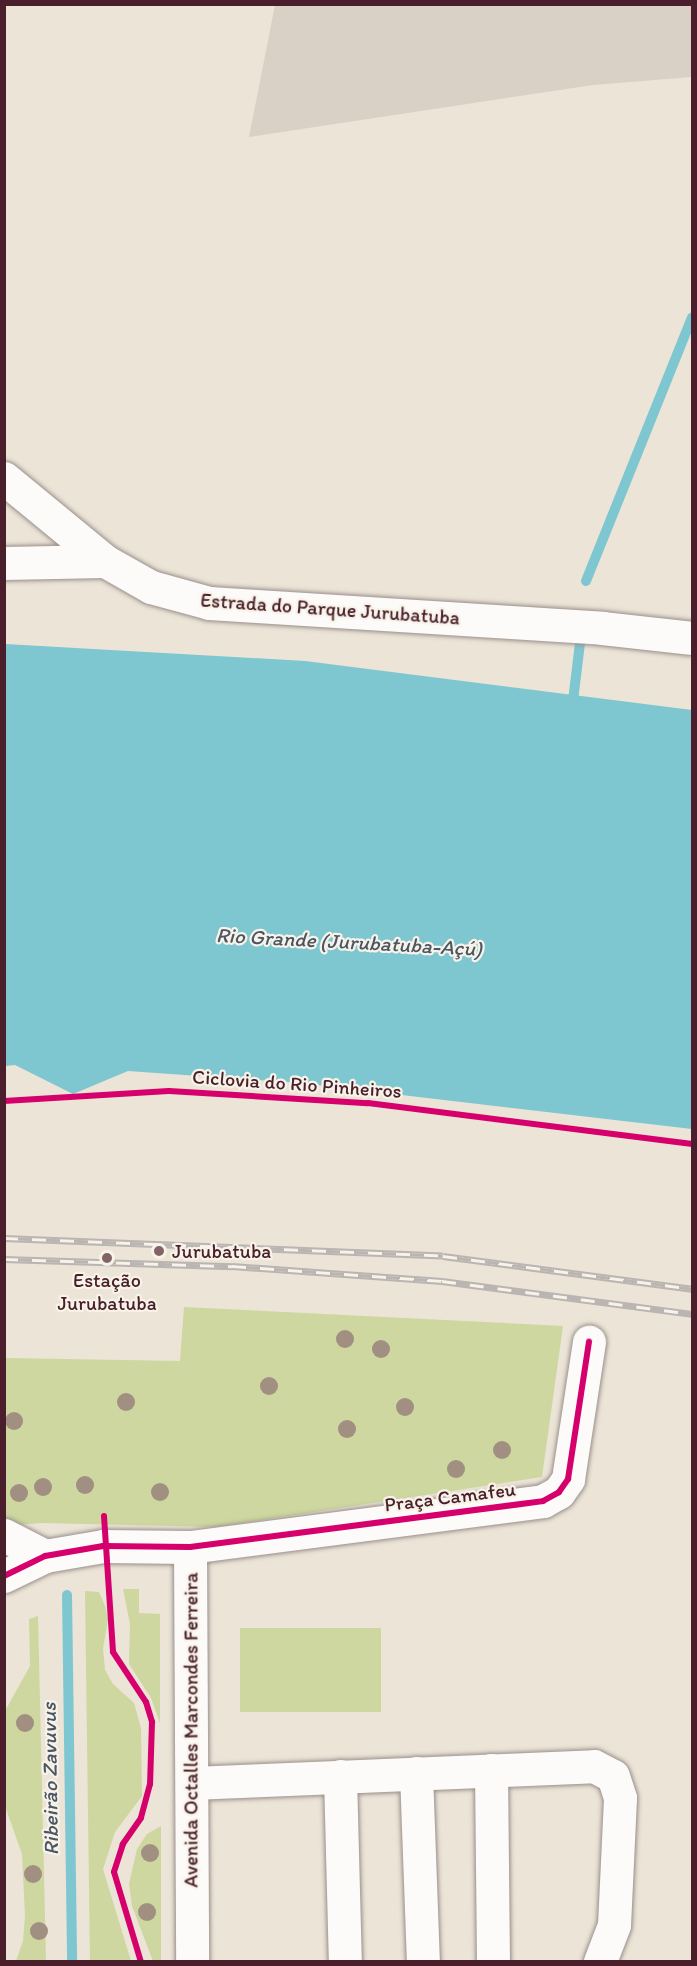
<!DOCTYPE html>
<html>
<head>
<meta charset="utf-8">
<style>
	body { margin:0 }
	#map { position:relative; width:697px; height:1966px; overflow:hidden; background:#ebe4d7; font-family:Itim,sans-serif }
	div>[style] { position:absolute }
	.industrial>* { inset:0; background:#dad1c6 }
	.green>* { inset:0; background:#cdd79f; transform-origin:0 0 }
	.water>* { inset:0; background:#7ec6d0 }
	.stream>* { height:10px; margin:-5px; padding:0 5px; transform-origin:5px; border-radius:5px; background:#7ec6d0 }
	.roads { filter:drop-shadow(0 0 2px #9a8f8b) drop-shadow(0 0 2px #9a8f8b) }
	.minor>* { height:33px; margin:-16.5px; padding:0 16.5px; transform-origin:16.5px; border-radius:16.5px; background:#fcfbf9 }
	.rail>* { height:7px; margin-top:-3.5px; transform-origin:0; background:repeating-linear-gradient(90deg,#f7f3e8 0 14px,#bab4b3 0 28px); box-sizing:border-box; border-block:2px solid #bab4b3 }
	.cycleway>* { height:6px; margin:-3px; padding:0 3px; transform-origin:3px; border-radius:3px; background:#d6006c }
	.trees>* { width:18px; height:18px; margin:-9px; border-radius:50%; background:#a18f82 }
	.dots>* { width:16px; height:16px; translate:-50% -50%; box-sizing:border-box; border:3px solid #f7f3e8; border-radius:50% }
	span { translate:-50% -50%; white-space:nowrap; text-align:center; line-height:1.15; -webkit-text-stroke:4.5px #f7f3e8; paint-order:stroke }
	.street-label { font-size:20px; color:#4a1f2b }
	.poi-label { font-size:20px; color:#4a1f2b }
	.left { translate:0 -50%; text-align:left }
	.water-label { font-size:21px; color:#4c5564; font-style:italic }
	.frame { position:absolute; inset:0; border:6px solid #4a1f2b; pointer-events:none }
</style>
</head>
<body>
<div id="map">
	<div class="industrial">
		<div style="clip-path:polygon(275px 5px,692px 5px,692px 77px,593px 85px,249px 137px)"></div>
	</div>
	<div class="green">
		<div style="clip-path:polygon(184px 1307px,563px 1326px,542px 1477px,216px 1527px,41px 1523px,5px 1526px,5px 1358px,180px 1361px)"></div>
		<div style="clip-path:polygon(123px 1589px,139px 1589px,139px 1613px,160px 1614px,160px 1723px,151px 1698px,129px 1664px,130px 1624px)"></div>
		<div style="clip-path:polygon(85px 1591px,99px 1592px,105px 1606px,108px 1619px,103px 1649px,105px 1670px,113px 1684px,134px 1703px,141px 1728px,142px 1796px,115px 1832px,103px 1869px,131px 1961px,90px 1961px)"></div>
		<div style="clip-path:polygon(38px 1616px,46px 1961px,16px 1961px,23px 1941px,25px 1916px,22px 1854px,5px 1806px,5px 1711px,30px 1666px,29px 1619px)"></div>
		<div style="left:240px;top:1628px;width:141px;height:84px"></div>
		<div style="clip-path:polygon(161px 1826px,161px 1961px,153px 1961px,132px 1906px,129px 1884px,137px 1849px,147px 1834px)"></div>
	</div>
	<div class="water">
		<div style="clip-path:polygon(5px 644px,305px 661px,692px 710px,692px 1129px,300px 1083px,128px 1071px,73px 1094px,15px 1065px,5px 1066px)"></div>
	</div>
	<div class="stream">
		<div style="left:586px;top:581px;width:284px;rotate:-68.1deg"></div>
		<div style="left:572px;top:709px;width:75px;rotate:-83.1deg"></div>
		<div style="left:67px;top:1595px;width:367px;rotate:89.2deg"></div>
	</div>
	<div class="roads">
		<div class="minor">
			<div style="left:4px;top:478px;width:131px;rotate:39.4deg"></div>
			<div style="left:105px;top:561px;width:53px;rotate:29.5deg"></div>
			<div style="left:151px;top:587px;width:60px;rotate:15.4deg"></div>
			<div style="left:209px;top:603px;width:394px;rotate:3.6deg"></div>
			<div style="left:602px;top:628px;width:91px;rotate:6.3deg"></div>
			<div style="left:4px;top:563px;width:101px;rotate:-1.1deg"></div>
			<div style="left:4px;top:1535px;width:46px;rotate:27.1deg"></div>
			<div style="left:190px;top:1547px;width:415px;rotate:89.7deg"></div>
			<div style="left:4px;top:1576px;width:46px;rotate:-26deg"></div>
			<div style="left:45px;top:1556px;width:59px;rotate:-9.8deg"></div>
			<div style="left:103px;top:1546px;width:87px;rotate:0.7deg"></div>
			<div style="left:190px;top:1547px;width:356px;rotate:-7.4deg"></div>
			<div style="left:543px;top:1501px;width:18px;rotate:-29deg"></div>
			<div style="left:559px;top:1492px;width:16px;rotate:-55deg"></div>
			<div style="left:568px;top:1479px;width:139px;rotate:-81.3deg"></div>
			<div style="left:491px;top:1770px;width:192px;rotate:89.4deg"></div>
			<div style="left:416px;top:1773px;width:189px;rotate:87.9deg"></div>
			<div style="left:340px;top:1776px;width:186px;rotate:88.5deg"></div>
			<div style="left:192px;top:1783px;width:402px;rotate:-2.4deg"></div>
			<div style="left:594px;top:1766px;width:21px;rotate:28deg"></div>
			<div style="left:613px;top:1776px;width:23px;rotate:72deg"></div>
			<div style="left:620px;top:1798px;width:127px;rotate:92.7deg"></div>
			<div style="left:614px;top:1925px;width:40px;rotate:111deg"></div>
		</div>
	</div>
	<div class="rail">
		<div style="left:4px;top:1238px;width:439px;rotate:2.3deg"></div>
		<div style="left:443px;top:1256px;width:251px;rotate:7.5deg"></div>
		<div style="left:4px;top:1259px;width:228px;rotate:1.8deg"></div>
		<div style="left:232px;top:1266px;width:211px;rotate:4.1deg"></div>
		<div style="left:442px;top:1281px;width:252px;rotate:7.5deg"></div>
	</div>
	<div class="cycleway">
		<div style="left:4px;top:1101px;width:165px;rotate:-3.5deg"></div>
		<div style="left:169px;top:1091px;width:199px;rotate:3.5deg"></div>
		<div style="left:368px;top:1103px;width:327px;rotate:7.2deg"></div>
		<div style="left:104px;top:1516px;width:136px;rotate:86.2deg"></div>
		<div style="left:113px;top:1652px;width:60px;rotate:56.6deg"></div>
		<div style="left:146px;top:1702px;width:21px;rotate:73deg"></div>
		<div style="left:152px;top:1722px;width:62px;rotate:91.8deg"></div>
		<div style="left:150px;top:1784px;width:35px;rotate:105deg"></div>
		<div style="left:141px;top:1818px;width:32px;rotate:125deg"></div>
		<div style="left:123px;top:1844px;width:29px;rotate:108deg"></div>
		<div style="left:114px;top:1872px;width:94px;rotate:73.3deg"></div>
		<div style="left:4px;top:1576px;width:46px;rotate:-26deg"></div>
		<div style="left:45px;top:1556px;width:59px;rotate:-9.8deg"></div>
		<div style="left:103px;top:1546px;width:87px;rotate:0.7deg"></div>
		<div style="left:190px;top:1547px;width:356px;rotate:-7.4deg"></div>
		<div style="left:543px;top:1501px;width:18px;rotate:-29deg"></div>
		<div style="left:559px;top:1492px;width:16px;rotate:-55deg"></div>
		<div style="left:568px;top:1479px;width:139px;rotate:-81.3deg"></div>
	</div>
	<div class="trees">
		<div style="left:345px;top:1339px"></div>
		<div style="left:381px;top:1349px"></div>
		<div style="left:269px;top:1386px"></div>
		<div style="left:126px;top:1402px"></div>
		<div style="left:405px;top:1407px"></div>
		<div style="left:14px;top:1421px"></div>
		<div style="left:347px;top:1429px"></div>
		<div style="left:502px;top:1450px"></div>
		<div style="left:456px;top:1469px"></div>
		<div style="left:85px;top:1485px"></div>
		<div style="left:43px;top:1487px"></div>
		<div style="left:160px;top:1492px"></div>
		<div style="left:19px;top:1493px"></div>
		<div style="left:25px;top:1723px"></div>
		<div style="left:150px;top:1853px"></div>
		<div style="left:33px;top:1874px"></div>
		<div style="left:147px;top:1912px"></div>
		<div style="left:39px;top:1931px"></div>
	</div>
	<div class="dots">
		<div style="left:159px;top:1251px;background:#826467"></div>
		<div style="left:107px;top:1258px;background:#826467"></div>
	</div>
	<div class="street-label">
		<span style="left:330px;top:609px;rotate:4deg">Estrada do Parque Jurubatuba</span>
		<span style="left:297px;top:1084px;rotate:4deg">Ciclovia do Rio Pinheiros</span>
		<span style="left:450px;top:1497px;rotate:-7deg">Praça Camafeu</span>
		<span style="left:191px;top:1730px;rotate:-90deg">Avenida Octalles Marcondes Ferreira</span>
	</div>
	<div class="poi-label">
		<span class="left" style="left:172px;top:1251px">Jurubatuba</span>
		<span style="left:107px;top:1292px">Estação<br>Jurubatuba</span>
	</div>
	<div class="water-label">
		<span style="left:349px;top:942px;rotate:3deg">Rio Grande (Jurubatuba-Açú)</span>
		<span style="left:50px;top:1779px;rotate:-91deg">Ribeirão Zavuvus</span>
	</div>
	<div class="frame"></div>
</div>
</body>
</html>
